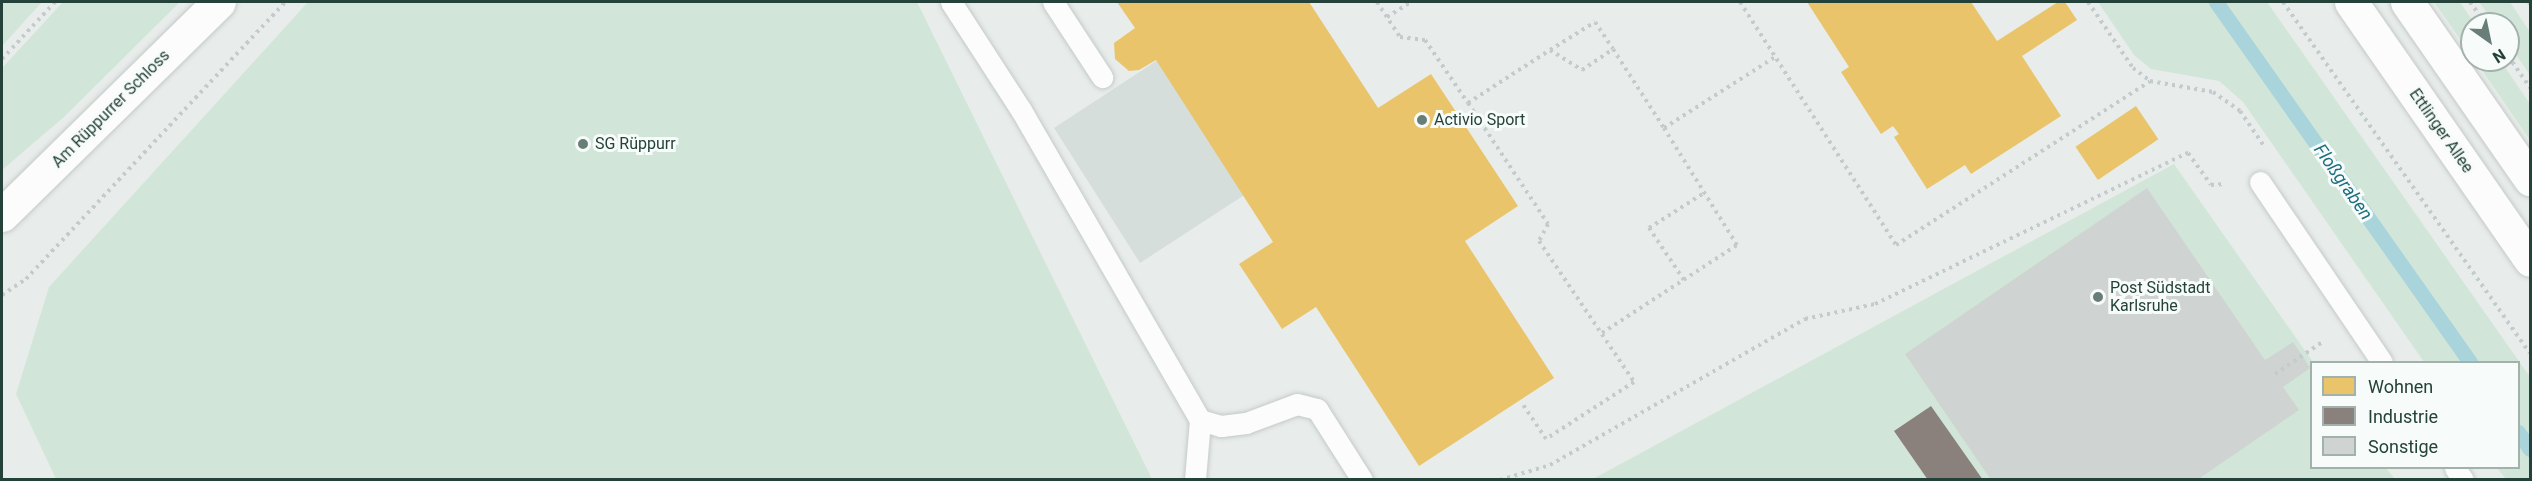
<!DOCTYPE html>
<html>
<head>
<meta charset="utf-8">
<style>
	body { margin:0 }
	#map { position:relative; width:2532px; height:481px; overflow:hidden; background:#e8edeb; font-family:Roboto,sans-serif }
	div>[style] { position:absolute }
	.built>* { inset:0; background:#d6dedb }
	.green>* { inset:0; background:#d1e6d8 }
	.homes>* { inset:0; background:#e9c46a; transform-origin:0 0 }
	.industry>* { inset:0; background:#8a817c }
	.stream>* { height:15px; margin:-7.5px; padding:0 7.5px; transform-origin:7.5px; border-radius:7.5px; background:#a9d4db }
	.building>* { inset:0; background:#cfd4d2 }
	.path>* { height:4px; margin-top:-2px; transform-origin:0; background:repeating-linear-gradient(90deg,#c3ccca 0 3px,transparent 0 7.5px) }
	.roads { filter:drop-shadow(0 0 2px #c5cac8) drop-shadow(0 0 2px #c5cac8) }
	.service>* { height:21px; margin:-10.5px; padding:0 10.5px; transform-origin:10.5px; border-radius:10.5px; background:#fcfcfc }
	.minor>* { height:33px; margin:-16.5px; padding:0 16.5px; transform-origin:16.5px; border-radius:16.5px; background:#fcfcfc }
	.secondary>* { height:33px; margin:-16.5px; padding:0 16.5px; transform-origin:16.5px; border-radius:16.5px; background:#fcfcfc }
	.tram>* { height:1.5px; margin:-0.75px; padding:0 0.75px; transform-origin:0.75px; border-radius:0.75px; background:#c9cdcc }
	.dots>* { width:16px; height:16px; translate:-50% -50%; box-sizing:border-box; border:3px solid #f7fbf9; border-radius:50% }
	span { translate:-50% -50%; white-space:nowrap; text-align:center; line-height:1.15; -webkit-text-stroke:6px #f7fbf9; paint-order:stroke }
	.street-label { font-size:16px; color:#24423a }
	.poi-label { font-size:16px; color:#24423a }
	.left { translate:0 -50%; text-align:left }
	.water-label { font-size:18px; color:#1c6f80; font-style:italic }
	.frame { position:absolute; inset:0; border:3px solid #24423a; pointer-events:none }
	.legend { position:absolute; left:2310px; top:361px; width:210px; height:108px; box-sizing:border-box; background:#f7fbf9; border:2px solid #a3b1ad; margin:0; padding:8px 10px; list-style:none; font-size:18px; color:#24423a }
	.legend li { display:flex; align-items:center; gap:12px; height:30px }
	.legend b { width:30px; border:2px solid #a3b1ad }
	.north { position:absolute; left:2460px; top:12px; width:60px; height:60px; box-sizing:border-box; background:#f7fbf9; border:2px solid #a3b1ad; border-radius:50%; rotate:147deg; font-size:16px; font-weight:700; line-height:24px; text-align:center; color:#24423a }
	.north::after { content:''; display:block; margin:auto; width:21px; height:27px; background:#697e78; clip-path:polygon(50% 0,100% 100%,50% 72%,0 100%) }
</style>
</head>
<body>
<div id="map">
	<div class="built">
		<div style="clip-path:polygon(1246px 2px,1309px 2px,1378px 108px,1140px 263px,1054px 128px)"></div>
	</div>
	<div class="green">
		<div style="clip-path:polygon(2px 2px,42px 2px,2px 46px)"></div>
		<div style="clip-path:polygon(63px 2px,180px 2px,64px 117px,2px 170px,2px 68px)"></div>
		<div style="clip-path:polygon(308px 2px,917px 2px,1152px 479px,56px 479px,16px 394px,49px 287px)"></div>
		<div style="clip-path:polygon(2098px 2px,2267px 2px,2530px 377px,2530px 479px,2506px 479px,2497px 468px,2518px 468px,2518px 362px,2424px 362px,2243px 102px,2219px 81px,2151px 69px,2134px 55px)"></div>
		<div style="clip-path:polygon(2434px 2px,2460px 2px,2466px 11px,2475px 24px,2472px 24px,2472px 56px)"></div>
		<div style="clip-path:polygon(2479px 2px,2510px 2px,2530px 32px,2530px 75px,2508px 43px,2508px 24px,2495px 24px)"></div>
		<div style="clip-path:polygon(2475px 60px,2500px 60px,2530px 104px,2530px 140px)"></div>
		<div style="clip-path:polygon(2174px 164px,2313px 362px,2312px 468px,2386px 468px,2395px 479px,1591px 480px)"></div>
	</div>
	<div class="homes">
		<div style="clip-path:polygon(1117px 2px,1309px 2px,1378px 108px,1431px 74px,1518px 206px,1465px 241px,1554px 378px,1419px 466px,1316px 307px,1282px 329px,1239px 264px,1273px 242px,1156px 60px,1139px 70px,1129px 71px,1115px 59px,1114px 43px,1135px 28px)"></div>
		<div style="clip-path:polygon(1807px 2px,1971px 2px,1997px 41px,2058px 2px,2065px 2px,2077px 20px,2022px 56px,2061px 116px,1971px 174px,1965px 165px,1927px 189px,1894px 137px,1899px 134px,1893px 126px,1881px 134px,1875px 125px,1841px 72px,1849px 67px)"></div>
		<div style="left:2136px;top:106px;width:40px;height:73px;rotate:56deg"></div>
	</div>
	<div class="industry">
		<div style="clip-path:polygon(1931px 406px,1983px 480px,1928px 480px,1894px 431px)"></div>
	</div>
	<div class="stream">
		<div style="left:2216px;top:2px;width:441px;rotate:54.8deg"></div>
		<div style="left:2518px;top:432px;width:21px;rotate:55deg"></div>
	</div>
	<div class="building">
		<div style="clip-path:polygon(2147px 188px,2265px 360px,2293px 342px,2302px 355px,2310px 368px,2283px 387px,2299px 410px,2197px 480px,1991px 480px,1905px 354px)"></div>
	</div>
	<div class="path">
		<div style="left:1377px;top:2px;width:42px;rotate:56.7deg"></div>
		<div style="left:1400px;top:37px;width:25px;rotate:7deg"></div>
		<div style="left:1425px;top:40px;width:76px;rotate:55.7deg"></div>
		<div style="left:1468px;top:103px;width:145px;rotate:56.5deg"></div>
		<div style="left:1548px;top:224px;width:19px;rotate:118deg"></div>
		<div style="left:1539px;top:241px;width:170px;rotate:56deg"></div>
		<div style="left:1634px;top:382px;width:105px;rotate:147.1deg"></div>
		<div style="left:1546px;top:439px;width:43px;rotate:-123.7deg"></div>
		<div style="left:1740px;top:2px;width:289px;rotate:57.3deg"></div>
		<div style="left:1896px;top:245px;width:302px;rotate:-32.8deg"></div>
		<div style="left:2088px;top:2px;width:80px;rotate:55.7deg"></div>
		<div style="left:2133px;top:68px;width:21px;rotate:37deg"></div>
		<div style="left:2150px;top:81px;width:64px;rotate:9.9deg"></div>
		<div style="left:2213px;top:92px;width:33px;rotate:35deg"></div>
		<div style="left:2240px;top:111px;width:42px;rotate:55.6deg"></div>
		<div style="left:2283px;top:2px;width:429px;rotate:54.9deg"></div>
		<div style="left:2470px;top:2px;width:27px;rotate:54deg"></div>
		<div style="left:1387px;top:17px;width:28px;rotate:-32deg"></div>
		<div style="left:1550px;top:50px;width:53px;rotate:-31.9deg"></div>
		<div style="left:1595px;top:22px;width:32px;rotate:56deg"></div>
		<div style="left:2508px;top:56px;width:39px;rotate:55deg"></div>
		<div style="left:2px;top:59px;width:78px;rotate:-47.1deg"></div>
		<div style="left:1468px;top:103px;width:98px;rotate:-32.9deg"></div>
		<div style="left:1550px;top:50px;width:38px;rotate:32deg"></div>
		<div style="left:1582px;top:70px;width:37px;rotate:-34deg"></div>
		<div style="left:1613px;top:49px;width:94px;rotate:57.2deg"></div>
		<div style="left:1664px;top:128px;width:132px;rotate:-32.6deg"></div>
		<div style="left:1684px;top:280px;width:63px;rotate:-123.9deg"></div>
		<div style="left:1649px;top:228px;width:65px;rotate:-32.5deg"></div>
		<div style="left:2px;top:295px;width:29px;rotate:-34deg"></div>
		<div style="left:26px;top:279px;width:379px;rotate:-46.9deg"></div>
		<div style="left:1602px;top:333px;width:161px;rotate:-33.1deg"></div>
		<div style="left:1737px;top:245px;width:138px;rotate:-122deg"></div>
		<div style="left:2275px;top:374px;width:59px;rotate:-34deg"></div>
		<div style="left:1500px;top:480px;width:52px;rotate:-16.7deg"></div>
		<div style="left:1550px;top:465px;width:294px;rotate:-29.8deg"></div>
		<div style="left:1805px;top:319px;width:72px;rotate:-12.1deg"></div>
		<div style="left:1875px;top:304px;width:348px;rotate:-25.8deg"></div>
		<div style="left:2188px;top:153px;width:39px;rotate:54deg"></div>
		<div style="left:2211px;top:185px;width:14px;rotate:-4deg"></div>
	</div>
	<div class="roads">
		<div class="service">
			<div style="left:951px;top:2px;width:129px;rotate:57.1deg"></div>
			<div style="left:1021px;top:110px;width:358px;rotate:60deg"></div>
			<div style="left:1200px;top:420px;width:60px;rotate:94.8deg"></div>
			<div style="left:1053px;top:2px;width:90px;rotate:56.8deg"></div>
			<div style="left:2260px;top:182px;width:217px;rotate:55.9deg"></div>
			<div style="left:1200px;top:420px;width:22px;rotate:16deg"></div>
			<div style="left:1221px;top:426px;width:25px;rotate:-7deg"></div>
			<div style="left:1246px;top:423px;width:54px;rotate:-20.4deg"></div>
			<div style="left:1297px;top:404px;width:21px;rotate:14deg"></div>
			<div style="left:1317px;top:409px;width:84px;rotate:57.6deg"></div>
			<div style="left:2455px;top:468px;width:14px;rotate:56deg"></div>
		</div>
		<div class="minor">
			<div style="left:2px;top:215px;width:304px;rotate:-44.5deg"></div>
		</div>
		<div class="secondary">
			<div style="left:2351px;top:2px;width:314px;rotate:55.2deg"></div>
			<div style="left:2407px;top:2px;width:216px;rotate:55.2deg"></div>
		</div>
	</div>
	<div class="tram">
		<div style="left:2528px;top:2px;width:4px;rotate:56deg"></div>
	</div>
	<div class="dots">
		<div style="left:1422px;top:120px;background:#697e78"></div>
		<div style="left:583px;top:144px;background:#697e78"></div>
		<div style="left:2098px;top:297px;background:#697e78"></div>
	</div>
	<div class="street-label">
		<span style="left:111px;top:109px;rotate:-45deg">Am Rüppurrer Schloss</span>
		<span style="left:2441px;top:131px;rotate:55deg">Ettlinger Allee</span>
	</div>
	<div class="poi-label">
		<span class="left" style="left:1434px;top:120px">Activio Sport</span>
		<span class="left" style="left:595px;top:144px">SG Rüppurr</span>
		<span class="left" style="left:2110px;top:297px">Post Südstadt<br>Karlsruhe</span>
	</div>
	<div class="water-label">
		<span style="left:2343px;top:182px;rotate:55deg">Floßgraben</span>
	</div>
	<div class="frame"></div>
	<ul class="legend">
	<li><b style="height:16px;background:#e9c46a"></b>Wohnen</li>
	<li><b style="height:16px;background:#8a817c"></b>Industrie</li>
	<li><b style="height:16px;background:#cfd4d2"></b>Sonstige</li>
	</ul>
	<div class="north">N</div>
</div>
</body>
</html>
